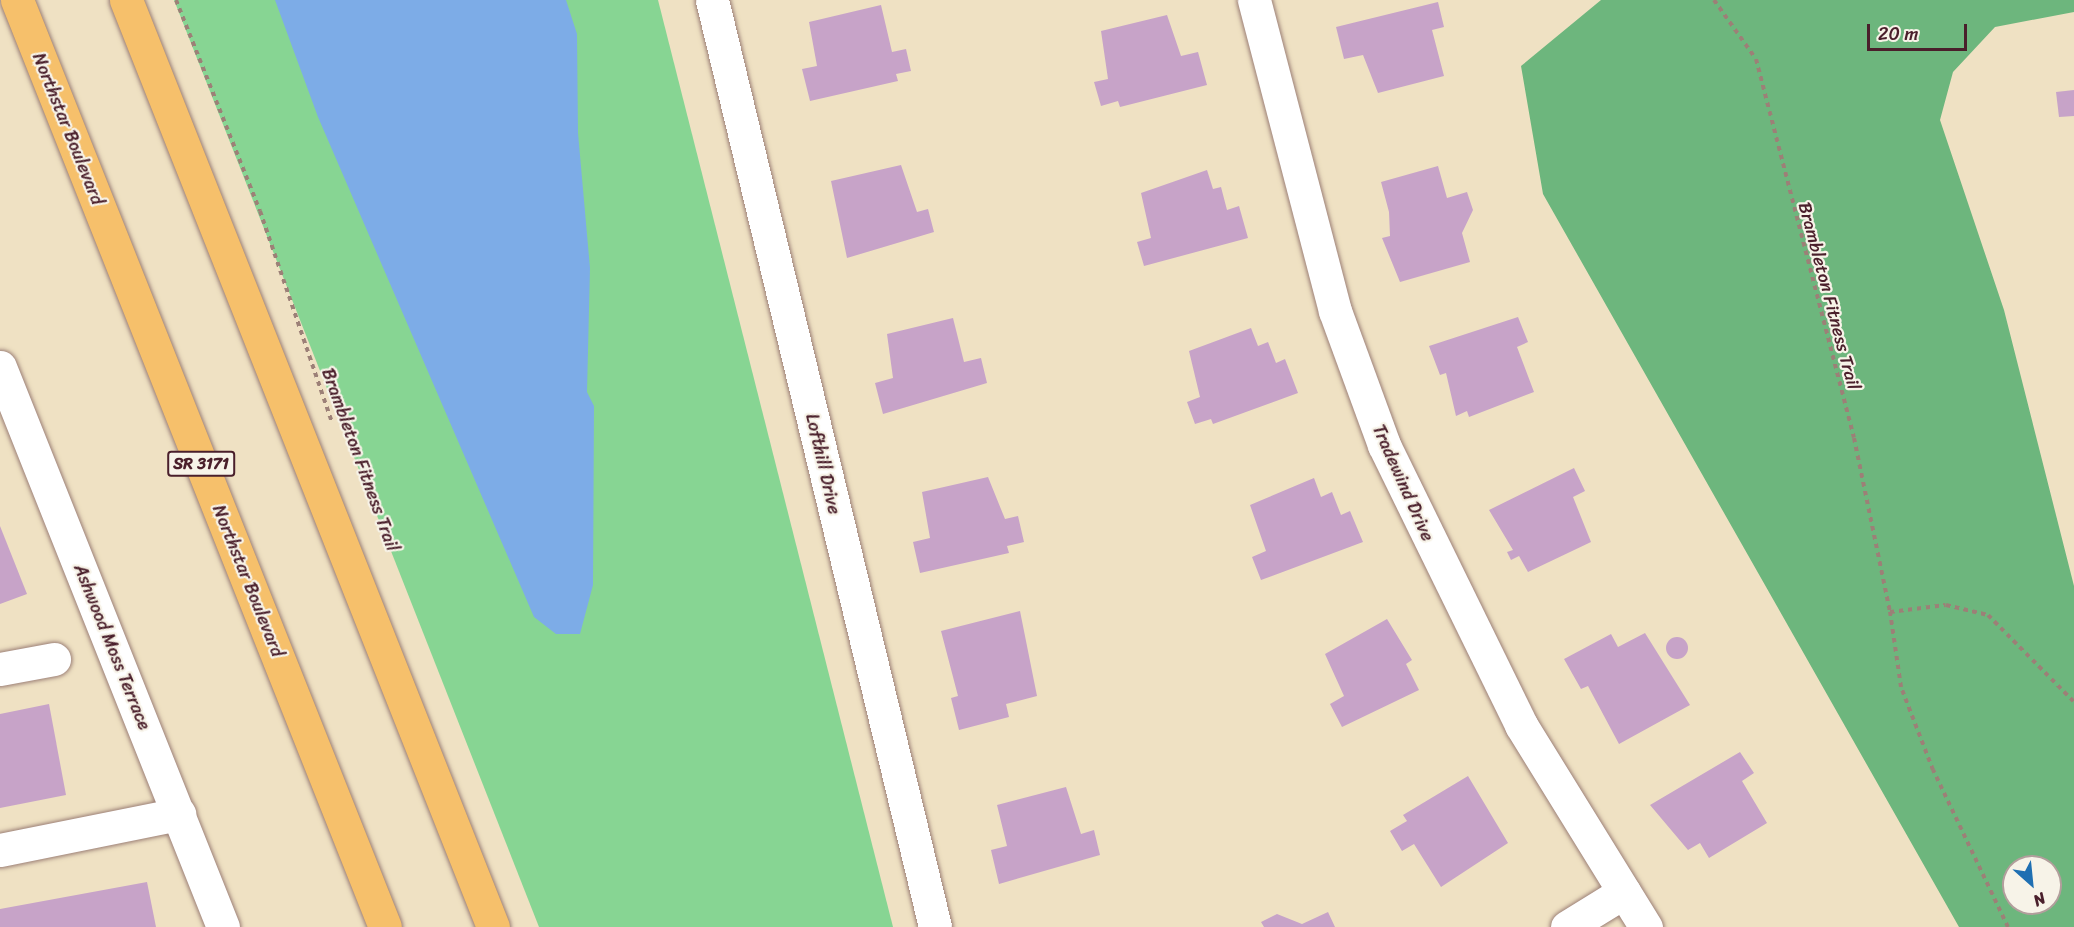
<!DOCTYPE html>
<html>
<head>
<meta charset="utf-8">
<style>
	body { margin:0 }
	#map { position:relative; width:2074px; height:927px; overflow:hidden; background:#efe1c3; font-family:Sriracha,sans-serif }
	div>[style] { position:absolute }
	.green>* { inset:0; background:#87d593 }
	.forest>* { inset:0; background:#6db67d }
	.water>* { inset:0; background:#7dace7 }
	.building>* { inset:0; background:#c7a3c8 }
	.round { border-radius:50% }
	.path>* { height:4px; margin-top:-2px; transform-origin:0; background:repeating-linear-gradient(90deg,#9c8077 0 4.5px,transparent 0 9px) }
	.roads { filter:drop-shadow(0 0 2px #9c8077) drop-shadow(0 0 2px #9c8077) }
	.minor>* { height:33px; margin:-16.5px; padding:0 16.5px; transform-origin:16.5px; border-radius:16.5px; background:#fff }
	.major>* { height:33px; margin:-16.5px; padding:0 16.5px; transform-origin:16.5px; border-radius:16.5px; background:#f6c06b }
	span { translate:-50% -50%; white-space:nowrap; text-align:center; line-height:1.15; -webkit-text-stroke:4.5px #f7f3e8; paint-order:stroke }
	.shield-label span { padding:2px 4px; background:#f7f3e8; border:2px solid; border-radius:4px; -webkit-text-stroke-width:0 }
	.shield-label { font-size:16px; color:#4a1f2b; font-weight:700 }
	.street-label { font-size:18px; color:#4a1f2b }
	.north { position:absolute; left:2002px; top:855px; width:60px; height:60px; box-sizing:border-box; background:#f7f3e8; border:2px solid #b29e9c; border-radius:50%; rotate:153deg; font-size:16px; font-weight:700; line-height:24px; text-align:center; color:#4a1f2b }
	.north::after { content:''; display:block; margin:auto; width:21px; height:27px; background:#1f6fb2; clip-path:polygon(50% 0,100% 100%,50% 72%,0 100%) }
	.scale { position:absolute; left:1867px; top:24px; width:100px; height:27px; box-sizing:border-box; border:3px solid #4a1f2b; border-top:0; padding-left:8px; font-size:18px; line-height:21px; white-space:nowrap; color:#4a1f2b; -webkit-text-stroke:4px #f7f3e8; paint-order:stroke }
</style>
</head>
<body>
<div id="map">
	<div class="green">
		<div style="clip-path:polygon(174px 0,658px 0,893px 927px,539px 927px)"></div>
	</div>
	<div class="forest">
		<div style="clip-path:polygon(evenodd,1601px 0,2074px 0,2074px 12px,1995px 27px,1953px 72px,1940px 120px,2004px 310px,2074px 586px,2074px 927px,1959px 927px,1543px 194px,1521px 66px,1601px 0,2014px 867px,2050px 867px,2050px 903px,2014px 903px,2014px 867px)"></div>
	</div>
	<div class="water">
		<div style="clip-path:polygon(275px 0,566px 0,577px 34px,578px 133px,590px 268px,587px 392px,594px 406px,593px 585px,580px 634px,556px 634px,534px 617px,318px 117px)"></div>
	</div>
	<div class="building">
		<div style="clip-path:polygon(1438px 2px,1444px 27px,1432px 30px,1444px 76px,1378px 93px,1363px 55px,1344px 59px,1336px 27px)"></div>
		<div style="clip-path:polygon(881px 5px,892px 52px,906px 49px,911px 71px,896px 74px,898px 81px,810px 101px,802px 69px,817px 66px,809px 22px)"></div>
		<div style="clip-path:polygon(1167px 15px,1181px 56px,1198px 52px,1207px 85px,1120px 107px,1118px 101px,1101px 106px,1094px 82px,1108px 79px,1101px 31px)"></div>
		<div style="clip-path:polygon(2074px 90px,2074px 116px,2059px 117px,2056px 92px)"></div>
		<div style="clip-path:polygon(901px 165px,917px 212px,928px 209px,934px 232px,847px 258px,831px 181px)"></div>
		<div style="clip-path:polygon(1438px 166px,1447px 198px,1467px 192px,1473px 210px,1462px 233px,1470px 262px,1400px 282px,1382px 238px,1390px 236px,1389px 212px,1381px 182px)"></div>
		<div style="clip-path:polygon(1207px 170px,1213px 189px,1221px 187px,1227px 210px,1239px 206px,1248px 238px,1144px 266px,1137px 242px,1151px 238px,1141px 193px)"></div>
		<div style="clip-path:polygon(1518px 317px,1528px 342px,1517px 347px,1534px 392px,1469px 417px,1467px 411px,1456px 416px,1446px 373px,1440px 375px,1429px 346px)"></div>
		<div style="clip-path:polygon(953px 318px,964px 362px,981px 358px,987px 383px,883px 414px,875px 383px,893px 378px,887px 334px)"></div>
		<div style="clip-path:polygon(1251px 328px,1258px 346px,1268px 342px,1276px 363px,1285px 359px,1298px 393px,1213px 424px,1211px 419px,1195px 424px,1187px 402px,1200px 397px,1189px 351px)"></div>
		<div style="clip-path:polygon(1574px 468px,1585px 491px,1573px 497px,1591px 542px,1528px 572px,1519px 556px,1511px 560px,1507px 552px,1513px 550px,1489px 510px)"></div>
		<div style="clip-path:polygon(988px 477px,1005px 519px,1018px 516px,1024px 542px,1007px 546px,1009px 553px,920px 573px,913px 542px,930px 538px,922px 492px)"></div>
		<div style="clip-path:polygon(1314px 478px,1321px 497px,1332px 492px,1341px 515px,1350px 511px,1363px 542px,1261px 580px,1252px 557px,1266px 551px,1250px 505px)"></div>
		<div style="clip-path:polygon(0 526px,27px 594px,0 604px)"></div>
		<div style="clip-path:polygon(1020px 611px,1037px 696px,1006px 704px,1009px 717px,959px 730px,951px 698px,958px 696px,941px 631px)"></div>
		<div style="clip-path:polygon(1387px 619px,1412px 660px,1406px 664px,1419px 690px,1342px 727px,1330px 704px,1344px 696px,1325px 654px)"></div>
		<div style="clip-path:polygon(1645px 633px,1690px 705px,1619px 744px,1588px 686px,1581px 689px,1564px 659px,1611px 634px,1618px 647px)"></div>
		<div class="round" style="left:1666px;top:637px;width:22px;height:22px"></div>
		<div style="clip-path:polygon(49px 704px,66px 795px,0 808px,0 714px)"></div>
		<div style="clip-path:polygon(1740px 752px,1754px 773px,1742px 781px,1767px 823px,1709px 858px,1700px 843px,1688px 850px,1650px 805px)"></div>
		<div style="clip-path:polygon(1468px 776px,1508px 843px,1441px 887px,1414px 844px,1402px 851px,1390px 831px,1407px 821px,1403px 815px)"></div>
		<div style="clip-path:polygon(1066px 787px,1081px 834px,1094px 830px,1100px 855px,999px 884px,991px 850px,1007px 846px,997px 805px)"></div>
		<div style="clip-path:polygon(147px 882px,156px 927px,0 927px,0 909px)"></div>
		<div style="clip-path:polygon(1328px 912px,1335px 927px,1264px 927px,1261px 922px,1277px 914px,1302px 924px)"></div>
	</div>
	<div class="path">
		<div style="left:176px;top:0;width:227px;rotate:68.3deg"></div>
		<div style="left:260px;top:211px;width:221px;rotate:71.2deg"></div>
		<div style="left:1714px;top:0;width:72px;rotate:54.6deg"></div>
		<div style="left:1756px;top:59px;width:391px;rotate:75.5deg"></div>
		<div style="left:1854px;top:438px;width:178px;rotate:78.3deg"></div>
		<div style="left:2008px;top:927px;width:174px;rotate:-115.5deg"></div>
		<div style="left:1933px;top:770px;width:89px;rotate:-111.1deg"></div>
		<div style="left:1901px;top:687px;width:76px;rotate:-98.3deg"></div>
		<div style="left:1890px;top:612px;width:56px;rotate:-7.1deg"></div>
		<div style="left:1946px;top:605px;width:43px;rotate:13.4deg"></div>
		<div style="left:1988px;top:615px;width:122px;rotate:45.3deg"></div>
	</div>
	<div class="roads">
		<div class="minor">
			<div style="left:712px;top:0;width:953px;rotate:76.47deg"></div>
			<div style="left:1254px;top:0;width:321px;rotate:75.4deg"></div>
			<div style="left:1335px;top:311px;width:143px;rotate:69.9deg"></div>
			<div style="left:1384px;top:445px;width:312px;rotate:63.9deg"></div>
			<div style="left:1521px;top:725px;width:238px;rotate:58.3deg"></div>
			<div style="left:0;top:367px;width:603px;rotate:68.29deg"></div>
			<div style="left:0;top:669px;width:55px;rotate:-10.5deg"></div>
			<div style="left:0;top:850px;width:183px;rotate:-11.4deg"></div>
			<div style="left:1567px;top:927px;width:67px;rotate:-31.6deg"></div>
		</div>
		<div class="major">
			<div style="left:17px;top:0;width:997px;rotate:68.35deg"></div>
			<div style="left:126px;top:0;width:997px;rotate:68.4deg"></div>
		</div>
	</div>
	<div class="shield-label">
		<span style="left:201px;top:464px">SR 3171</span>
	</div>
	<div class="street-label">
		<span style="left:68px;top:129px;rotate:68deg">Northstar Boulevard</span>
		<span style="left:1829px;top:296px;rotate:75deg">Brambleton Fitness Trail</span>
		<span style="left:360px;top:460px;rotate:70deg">Brambleton Fitness Trail</span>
		<span style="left:823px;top:464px;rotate:77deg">Lofthill Drive</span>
		<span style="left:1403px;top:483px;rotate:66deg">Tradewind Drive</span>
		<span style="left:248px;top:581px;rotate:68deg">Northstar Boulevard</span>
		<span style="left:112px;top:647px;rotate:68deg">Ashwood Moss Terrace</span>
	</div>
	<div class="north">N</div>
	<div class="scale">20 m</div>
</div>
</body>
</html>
